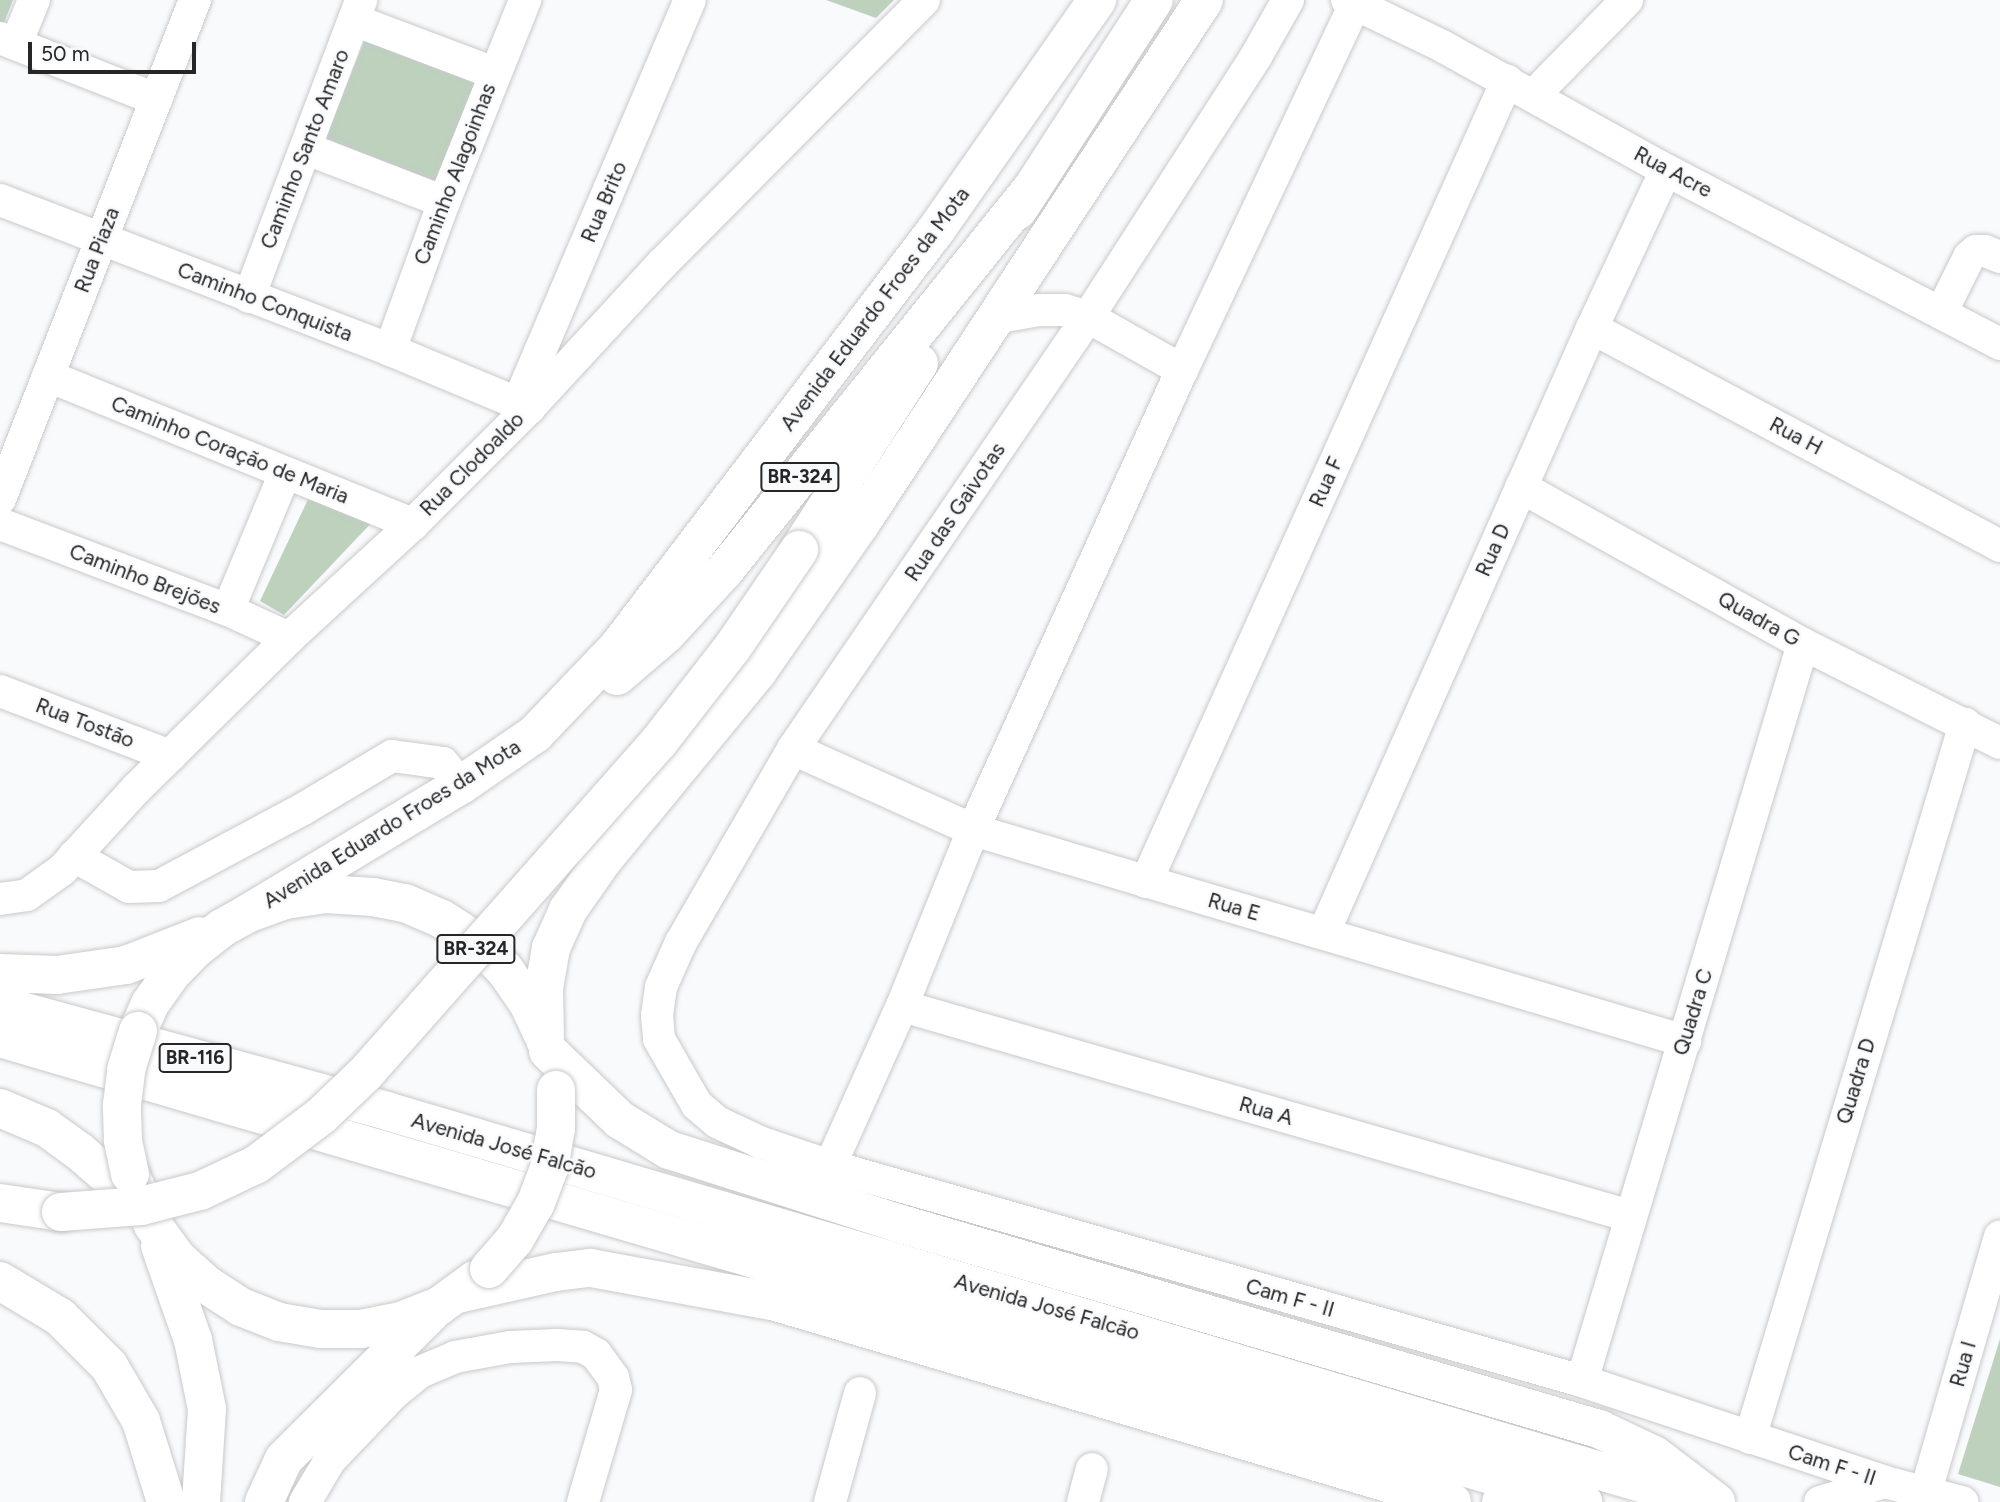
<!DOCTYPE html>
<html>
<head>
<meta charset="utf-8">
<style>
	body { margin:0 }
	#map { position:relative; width:2000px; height:1502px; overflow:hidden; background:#f9fafc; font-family:Figtree,sans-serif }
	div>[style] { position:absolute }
	.green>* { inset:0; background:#bdd1bd; transform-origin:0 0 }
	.roads { filter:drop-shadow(0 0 2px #c8c9cb) drop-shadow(0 0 2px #c8c9cb) }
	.minor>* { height:32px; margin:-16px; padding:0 16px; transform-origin:16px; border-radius:16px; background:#fff }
	.major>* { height:38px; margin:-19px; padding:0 19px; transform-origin:19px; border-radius:19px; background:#fff }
	.highway>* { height:38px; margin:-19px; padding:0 19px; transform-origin:19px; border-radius:19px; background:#fff }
	.bridges { filter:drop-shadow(0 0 2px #c8c9cb) drop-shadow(0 0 2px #c8c9cb) }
	.highway-bridge>* { height:38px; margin:-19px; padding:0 19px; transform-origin:19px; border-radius:19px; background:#fff }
	span { translate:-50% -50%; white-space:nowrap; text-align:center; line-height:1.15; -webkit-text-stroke:5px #f9fafc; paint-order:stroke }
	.shield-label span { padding:2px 5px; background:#f9fafc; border:2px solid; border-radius:5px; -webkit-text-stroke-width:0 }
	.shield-label { font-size:19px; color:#262627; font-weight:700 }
	.street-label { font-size:21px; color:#262627 }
	.scale { position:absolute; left:28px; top:42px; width:168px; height:32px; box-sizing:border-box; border:4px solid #262627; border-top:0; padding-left:9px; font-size:21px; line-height:24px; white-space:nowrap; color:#262627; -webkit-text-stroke:5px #f9fafc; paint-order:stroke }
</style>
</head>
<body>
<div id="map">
	<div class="green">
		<div style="clip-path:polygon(0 0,13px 0,4px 23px,0 22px)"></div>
		<div style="clip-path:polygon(826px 0,894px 0,876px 18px)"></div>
		<div style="left:366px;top:37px;width:128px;height:109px;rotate:22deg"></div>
		<div style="clip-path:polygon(311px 493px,377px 517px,284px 615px,260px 601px)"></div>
		<div style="clip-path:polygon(2000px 1339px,2000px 1487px,1958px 1474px)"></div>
	</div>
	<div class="roads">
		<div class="minor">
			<div style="left:1288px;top:0;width:67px;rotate:119.6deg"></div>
			<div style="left:1255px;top:58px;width:308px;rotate:122.8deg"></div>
			<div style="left:1088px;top:317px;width:523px;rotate:124.33deg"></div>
			<div style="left:793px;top:749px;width:223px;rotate:120.1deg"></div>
			<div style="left:681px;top:942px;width:49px;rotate:114deg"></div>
			<div style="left:661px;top:987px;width:28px;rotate:98deg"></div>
			<div style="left:657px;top:1015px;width:24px;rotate:85deg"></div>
			<div style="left:659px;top:1039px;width:76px;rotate:60.1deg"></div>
			<div style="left:697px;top:1105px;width:26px;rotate:40deg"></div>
			<div style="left:717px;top:1122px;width:50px;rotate:25deg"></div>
			<div style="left:762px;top:1143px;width:72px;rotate:18.7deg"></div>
			<div style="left:830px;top:1166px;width:782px;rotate:15.96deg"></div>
			<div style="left:1582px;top:1381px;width:319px;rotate:18.4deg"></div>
			<div style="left:1885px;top:1482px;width:80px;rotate:14.6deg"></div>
			<div style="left:1347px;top:0;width:106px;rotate:25.8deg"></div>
			<div style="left:1442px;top:46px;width:256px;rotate:29deg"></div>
			<div style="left:1666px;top:170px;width:377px;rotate:27.5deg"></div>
			<div style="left:354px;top:20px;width:150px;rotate:20.7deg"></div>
			<div style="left:0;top:38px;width:168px;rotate:21.4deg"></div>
			<div style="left:16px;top:44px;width:48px;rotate:-67.8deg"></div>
			<div style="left:1534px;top:95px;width:133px;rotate:-45.6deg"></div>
			<div style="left:307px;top:149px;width:147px;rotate:21.1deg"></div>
			<div style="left:0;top:200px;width:418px;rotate:21deg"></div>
			<div style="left:390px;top:350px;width:151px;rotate:22.6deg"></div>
			<div style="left:249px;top:297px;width:317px;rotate:-69.3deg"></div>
			<div style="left:1941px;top:313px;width:63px;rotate:-63.4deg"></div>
			<div style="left:1969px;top:257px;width:9px;rotate:-41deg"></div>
			<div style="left:1976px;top:251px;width:9px"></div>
			<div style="left:1985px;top:251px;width:16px;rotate:22deg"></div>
			<div style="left:994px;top:318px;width:46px;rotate:-10.1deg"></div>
			<div style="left:1039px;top:310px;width:26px"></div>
			<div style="left:1065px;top:310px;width:24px;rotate:17deg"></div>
			<div style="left:1088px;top:317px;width:108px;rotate:29.4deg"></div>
			<div style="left:1592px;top:328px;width:463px;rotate:28.1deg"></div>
			<div style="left:390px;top:350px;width:158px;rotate:-70deg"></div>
			<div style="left:444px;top:202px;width:218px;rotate:-68.1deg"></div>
			<div style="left:48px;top:376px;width:394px;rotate:22.1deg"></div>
			<div style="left:518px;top:403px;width:438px;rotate:-66.9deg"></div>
			<div style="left:1521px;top:487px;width:323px;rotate:29.1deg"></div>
			<div style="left:1803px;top:644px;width:220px;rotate:26.7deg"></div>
			<div style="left:0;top:499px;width:536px;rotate:-68.66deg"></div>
			<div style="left:0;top:524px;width:244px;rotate:20.7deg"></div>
			<div style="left:228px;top:610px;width:67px;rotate:24.7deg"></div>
			<div style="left:228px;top:610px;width:148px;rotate:-67.4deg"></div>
			<div style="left:0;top:691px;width:182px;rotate:20.9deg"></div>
			<div style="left:793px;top:749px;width:197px;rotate:24.2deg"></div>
			<div style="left:973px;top:830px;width:743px;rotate:16.51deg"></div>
			<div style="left:74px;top:856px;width:63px;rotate:29.4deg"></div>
			<div style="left:129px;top:887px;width:30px;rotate:-2deg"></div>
			<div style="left:159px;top:886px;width:163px;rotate:-28.1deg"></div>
			<div style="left:303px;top:809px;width:104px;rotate:-30.8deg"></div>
			<div style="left:392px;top:756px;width:51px;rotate:7.8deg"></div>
			<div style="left:443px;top:763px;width:28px;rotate:51deg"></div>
			<div style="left:1146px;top:882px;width:879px;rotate:-65.74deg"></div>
			<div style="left:0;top:899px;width:27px;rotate:-8deg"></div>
			<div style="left:27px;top:895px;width:43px;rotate:-35.5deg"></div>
			<div style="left:62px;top:870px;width:111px;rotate:-47.6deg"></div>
			<div style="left:137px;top:788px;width:214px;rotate:-44.6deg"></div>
			<div style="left:289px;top:638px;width:168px;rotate:-42.6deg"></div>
			<div style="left:413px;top:524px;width:164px;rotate:-45deg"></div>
			<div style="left:529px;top:408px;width:195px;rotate:-47.3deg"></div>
			<div style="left:661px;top:265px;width:373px;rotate:-45.2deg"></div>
			<div style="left:1324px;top:932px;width:661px;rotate:-66.07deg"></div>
			<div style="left:1592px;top:328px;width:174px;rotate:-64.9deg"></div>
			<div style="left:902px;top:1006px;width:758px;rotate:16.09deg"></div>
			<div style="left:830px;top:1166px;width:175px;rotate:-65.8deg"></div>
			<div style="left:902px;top:1006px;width:190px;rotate:-68deg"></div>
			<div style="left:973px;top:830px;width:505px;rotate:-65.57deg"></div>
			<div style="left:1182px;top:370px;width:405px;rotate:-64.7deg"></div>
			<div style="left:1582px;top:1381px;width:769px;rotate:-73.31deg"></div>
			<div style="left:1750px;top:1438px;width:746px;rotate:-73.24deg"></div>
			<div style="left:305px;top:1502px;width:49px;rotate:-59.2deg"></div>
			<div style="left:330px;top:1460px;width:93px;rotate:-46.3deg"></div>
			<div style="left:394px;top:1393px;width:33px;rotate:-39deg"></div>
			<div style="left:420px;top:1372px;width:38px;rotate:-23deg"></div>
			<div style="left:455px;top:1357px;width:56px;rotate:-10.3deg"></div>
			<div style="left:510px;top:1347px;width:47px;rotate:-2.4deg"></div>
			<div style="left:557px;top:1345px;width:26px;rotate:4deg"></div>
			<div style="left:583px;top:1347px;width:15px;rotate:28deg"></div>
			<div style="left:596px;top:1354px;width:29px;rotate:54deg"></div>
			<div style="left:613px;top:1377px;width:13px;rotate:77deg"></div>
			<div style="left:616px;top:1390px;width:117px;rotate:106.4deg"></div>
			<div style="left:830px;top:1502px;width:113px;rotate:-74.6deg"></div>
			<div style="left:1083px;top:1502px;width:34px;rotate:-75deg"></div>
			<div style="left:1820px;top:1502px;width:68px;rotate:-17.1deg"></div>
			<div style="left:1938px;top:1502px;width:16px;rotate:-137deg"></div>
			<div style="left:1926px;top:1491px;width:265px;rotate:-73.8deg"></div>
		</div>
		<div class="major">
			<div style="left:0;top:1005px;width:404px;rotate:15.3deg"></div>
			<div style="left:390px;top:1112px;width:1372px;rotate:16.52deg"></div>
			<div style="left:0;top:1038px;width:1650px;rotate:16.34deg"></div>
		</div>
		<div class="highway">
			<div style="left:1018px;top:210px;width:250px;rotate:-57.1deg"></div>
			<div style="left:799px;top:550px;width:222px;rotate:-57.3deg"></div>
			<div style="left:617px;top:676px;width:65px;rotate:-40.6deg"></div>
			<div style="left:666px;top:634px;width:87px;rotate:-47.3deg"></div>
			<div style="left:725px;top:570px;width:490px;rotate:-51.2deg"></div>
			<div style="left:247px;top:914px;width:250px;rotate:-31.1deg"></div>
			<div style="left:461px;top:785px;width:90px;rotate:-34.6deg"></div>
			<div style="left:535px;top:734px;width:120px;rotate:-46.3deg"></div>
			<div style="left:618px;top:647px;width:524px;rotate:-52.67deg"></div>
			<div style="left:936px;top:230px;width:281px;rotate:-55deg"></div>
			<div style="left:0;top:973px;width:57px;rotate:2deg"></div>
			<div style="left:57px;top:975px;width:70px;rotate:-8.2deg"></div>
			<div style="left:126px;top:965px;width:79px;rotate:-21.4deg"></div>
			<div style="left:138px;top:1031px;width:30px;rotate:-66deg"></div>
			<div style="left:150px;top:1004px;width:35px;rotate:-55deg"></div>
			<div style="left:170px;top:975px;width:35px;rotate:-46deg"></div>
			<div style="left:194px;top:950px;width:36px;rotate:-38deg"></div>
			<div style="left:222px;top:928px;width:29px;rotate:-29deg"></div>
			<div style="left:247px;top:914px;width:40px;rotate:-20.2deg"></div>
			<div style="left:285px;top:900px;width:40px;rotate:-8.5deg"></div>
			<div style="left:325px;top:894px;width:48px;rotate:3.6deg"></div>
			<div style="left:373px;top:897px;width:33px;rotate:11deg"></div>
			<div style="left:405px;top:903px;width:40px;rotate:23.4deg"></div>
			<div style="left:442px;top:919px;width:40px;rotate:32.9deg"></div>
			<div style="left:476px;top:941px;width:41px;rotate:45deg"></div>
			<div style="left:505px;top:970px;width:40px;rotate:55.1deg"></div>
			<div style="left:528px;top:1003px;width:33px;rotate:65deg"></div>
			<div style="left:545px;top:1040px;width:52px;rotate:-91.1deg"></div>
			<div style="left:544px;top:988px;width:41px;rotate:-80.1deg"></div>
			<div style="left:551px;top:948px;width:42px;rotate:-65.9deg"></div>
			<div style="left:568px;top:910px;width:61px;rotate:-55deg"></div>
			<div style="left:603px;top:860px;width:244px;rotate:-50.6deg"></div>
			<div style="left:758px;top:671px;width:180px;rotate:-55.2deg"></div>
			<div style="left:861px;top:523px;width:625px;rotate:-56.74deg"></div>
			<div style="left:548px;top:1051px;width:100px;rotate:43.8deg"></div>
			<div style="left:620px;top:1120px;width:57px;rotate:31.5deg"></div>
			<div style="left:669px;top:1150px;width:240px;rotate:17.7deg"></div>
			<div style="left:898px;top:1223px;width:731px;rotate:16.38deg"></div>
			<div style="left:1599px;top:1429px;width:61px;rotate:25.3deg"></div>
			<div style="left:1654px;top:1455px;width:78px;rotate:37.2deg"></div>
			<div style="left:0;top:1108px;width:51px;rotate:23.1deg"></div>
			<div style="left:47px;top:1128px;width:39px;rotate:36deg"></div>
			<div style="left:79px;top:1151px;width:85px;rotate:41.2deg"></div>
			<div style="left:131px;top:1176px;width:54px;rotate:65.8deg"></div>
			<div style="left:153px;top:1225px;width:41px;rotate:54deg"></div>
			<div style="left:177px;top:1258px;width:40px;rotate:42deg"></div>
			<div style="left:207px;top:1285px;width:40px;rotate:32.9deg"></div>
			<div style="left:241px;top:1307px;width:41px;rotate:21.5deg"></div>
			<div style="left:279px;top:1322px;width:42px;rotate:9.7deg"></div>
			<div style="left:320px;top:1329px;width:41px"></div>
			<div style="left:361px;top:1329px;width:41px;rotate:-11.3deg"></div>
			<div style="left:401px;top:1321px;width:41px;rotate:-21.5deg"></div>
			<div style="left:439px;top:1306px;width:46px;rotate:-36.1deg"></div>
			<div style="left:0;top:1203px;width:62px;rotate:8.4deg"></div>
			<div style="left:160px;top:1246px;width:100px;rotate:70.7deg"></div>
			<div style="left:193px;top:1340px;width:70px;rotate:78.5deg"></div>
			<div style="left:207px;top:1409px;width:93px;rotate:93.7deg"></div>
			<div style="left:0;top:1281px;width:70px;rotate:31deg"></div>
			<div style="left:60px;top:1317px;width:69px;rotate:45deg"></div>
			<div style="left:109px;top:1366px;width:64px;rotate:59.8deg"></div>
			<div style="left:141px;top:1421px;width:85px;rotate:72.8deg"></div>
			<div style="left:458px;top:1294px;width:100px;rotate:-12.7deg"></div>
			<div style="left:556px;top:1272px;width:35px;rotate:-7deg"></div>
			<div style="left:591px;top:1268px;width:188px;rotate:10.4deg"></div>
			<div style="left:776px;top:1302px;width:705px;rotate:16.48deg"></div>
			<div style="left:264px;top:1502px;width:47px;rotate:-65.1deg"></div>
			<div style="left:284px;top:1459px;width:206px;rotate:-44.8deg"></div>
			<div style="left:1501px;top:1502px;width:43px;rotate:-14.7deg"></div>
		</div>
	</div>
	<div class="bridges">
		<div class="highway-bridge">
			<div style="left:130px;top:1174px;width:35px;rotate:-102deg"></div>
			<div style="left:123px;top:1140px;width:35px;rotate:-92deg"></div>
			<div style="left:122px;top:1105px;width:35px;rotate:-83deg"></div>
			<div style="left:126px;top:1070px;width:41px;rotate:-72.9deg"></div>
			<div style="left:61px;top:1212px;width:80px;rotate:-4.3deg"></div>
			<div style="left:141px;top:1206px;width:61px;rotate:-14.3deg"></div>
			<div style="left:200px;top:1191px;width:63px;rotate:-25.3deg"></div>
			<div style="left:257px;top:1164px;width:80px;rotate:-36.9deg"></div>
			<div style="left:321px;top:1116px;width:61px;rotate:-43.7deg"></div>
			<div style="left:365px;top:1074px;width:442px;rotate:-48.5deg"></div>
			<div style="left:658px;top:743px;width:120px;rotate:-52.1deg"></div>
			<div style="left:732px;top:648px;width:119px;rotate:-55.6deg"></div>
			<div style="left:489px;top:1269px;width:40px;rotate:-49deg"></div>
			<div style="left:515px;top:1239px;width:39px;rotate:-60deg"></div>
			<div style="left:535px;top:1205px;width:40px;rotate:-69deg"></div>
			<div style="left:549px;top:1168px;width:40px;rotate:-80deg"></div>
			<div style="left:556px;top:1129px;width:39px;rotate:-90deg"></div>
		</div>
	</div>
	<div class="shield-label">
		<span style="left:800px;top:477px">BR-324</span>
		<span style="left:476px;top:949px">BR-324</span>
		<span style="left:195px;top:1058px">BR-116</span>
	</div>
	<div class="street-label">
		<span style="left:305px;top:149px;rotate:-69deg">Caminho Santo Amaro</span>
		<span style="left:1673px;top:172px;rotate:28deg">Rua Acre</span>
		<span style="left:455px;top:174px;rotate:-69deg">Caminho Alagoinhas</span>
		<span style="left:604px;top:202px;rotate:-67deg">Rua Brito</span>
		<span style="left:97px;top:250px;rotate:-69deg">Rua Piaza</span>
		<span style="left:265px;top:302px;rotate:21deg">Caminho Conquista</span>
		<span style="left:875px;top:309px;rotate:-53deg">Avenida Eduardo Froes da Mota</span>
		<span style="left:1796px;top:436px;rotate:28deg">Rua H</span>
		<span style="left:230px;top:450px;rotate:22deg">Caminho Coração de Maria</span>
		<span style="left:472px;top:464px;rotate:-45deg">Rua Clodoaldo</span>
		<span style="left:1326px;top:482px;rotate:-66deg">Rua F</span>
		<span style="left:955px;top:512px;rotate:-56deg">Rua das Gaivotas</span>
		<span style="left:1493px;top:550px;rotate:-66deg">Rua D</span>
		<span style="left:145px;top:579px;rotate:21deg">Caminho Brejões</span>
		<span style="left:1759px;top:619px;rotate:29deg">Quadra G</span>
		<span style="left:85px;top:723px;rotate:21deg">Rua Tostão</span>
		<span style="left:392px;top:824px;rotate:-32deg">Avenida Eduardo Froes da Mota</span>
		<span style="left:1234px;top:907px;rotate:16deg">Rua E</span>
		<span style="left:1693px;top:1012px;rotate:-73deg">Quadra C</span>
		<span style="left:1856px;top:1081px;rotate:-73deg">Quadra D</span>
		<span style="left:1266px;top:1111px;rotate:16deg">Rua A</span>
		<span style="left:504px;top:1146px;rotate:16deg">Avenida José Falcão</span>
		<span style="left:1290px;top:1298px;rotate:16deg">Cam F - II</span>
		<span style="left:1047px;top:1307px;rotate:16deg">Avenida José Falcão</span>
		<span style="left:1963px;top:1364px;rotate:-74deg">Rua I</span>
		<span style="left:1832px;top:1465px;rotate:18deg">Cam F - II</span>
	</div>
	<div class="scale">50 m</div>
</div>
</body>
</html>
